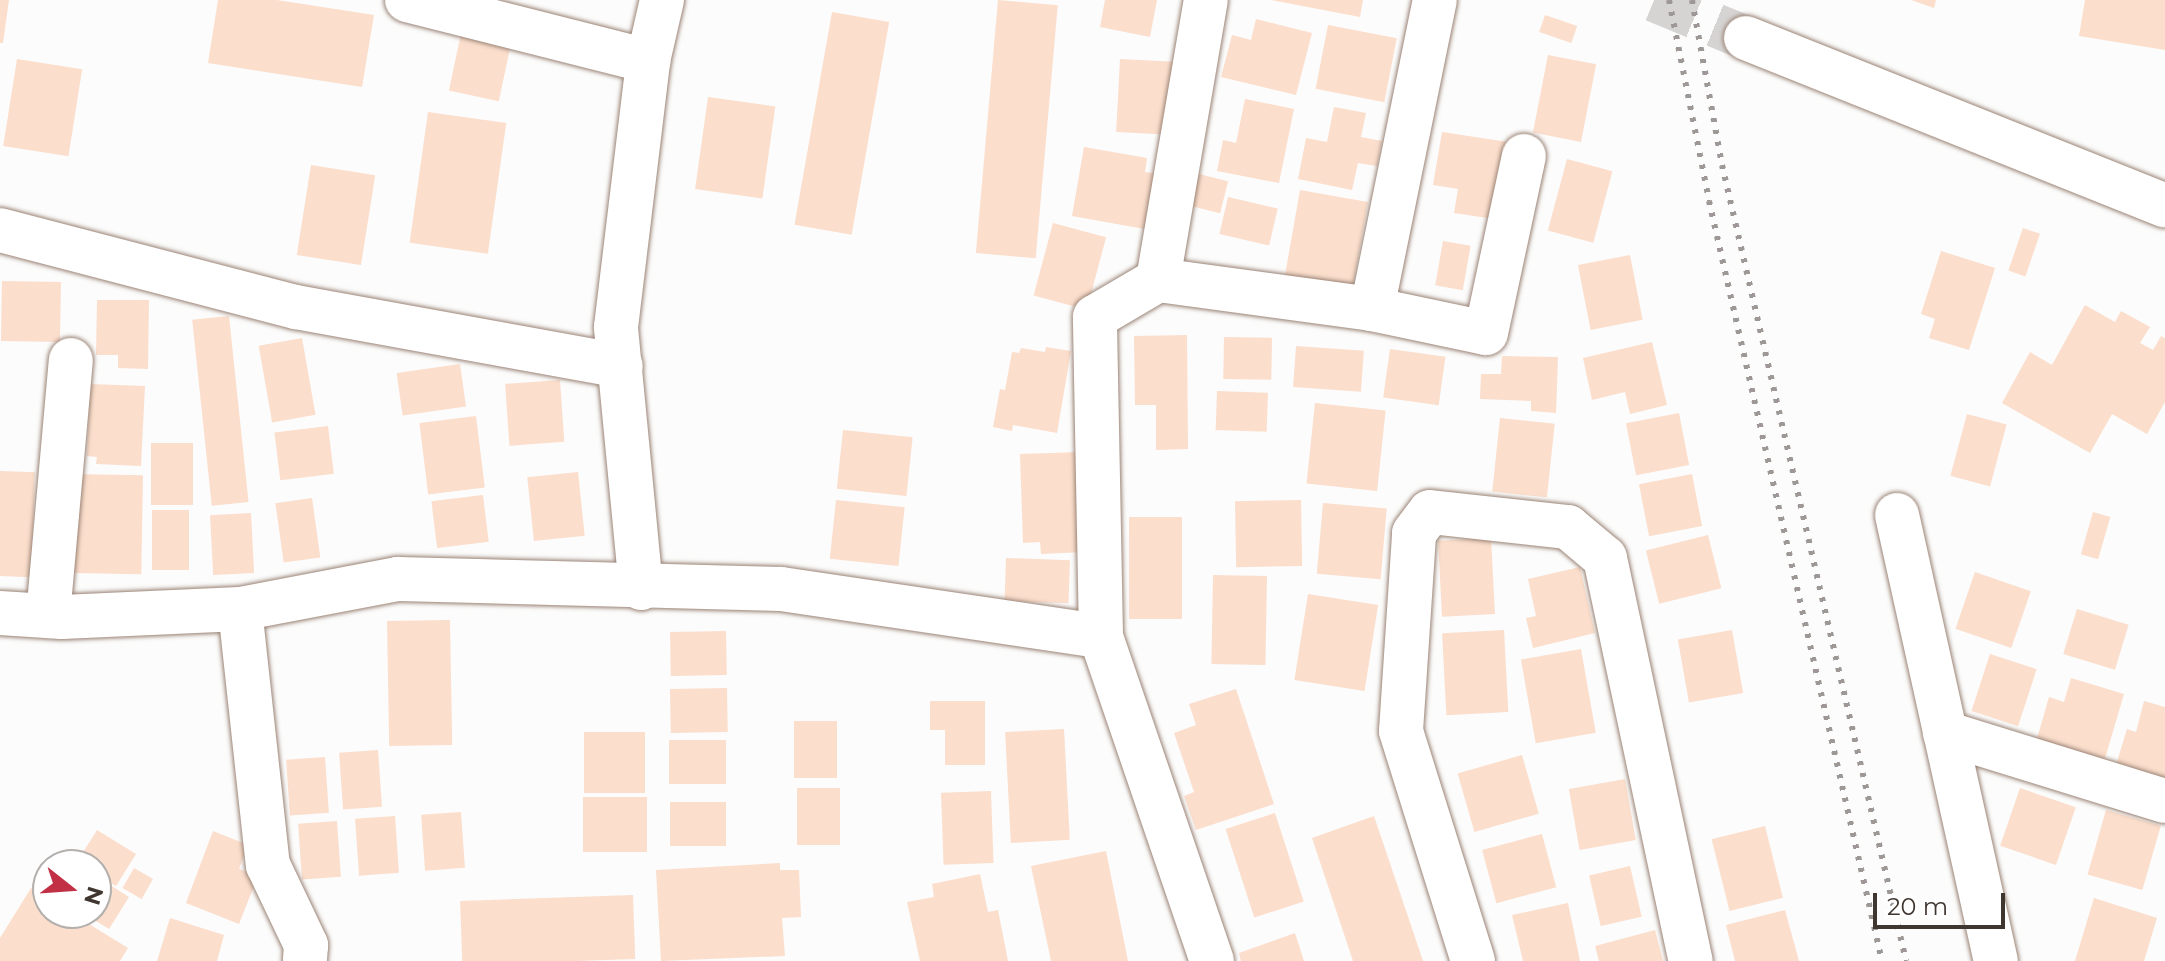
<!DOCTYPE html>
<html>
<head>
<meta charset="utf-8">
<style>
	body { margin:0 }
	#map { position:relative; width:2165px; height:961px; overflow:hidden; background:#fcfcfc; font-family:Montserrat,sans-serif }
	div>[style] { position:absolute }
	.building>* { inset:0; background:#fbdecc; transform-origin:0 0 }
	.minor-tunnel>* { height:44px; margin-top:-22px; transform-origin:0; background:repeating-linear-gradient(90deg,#d6d4d3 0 44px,transparent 0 66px) }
	.roads { filter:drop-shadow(0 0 2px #9b8476) drop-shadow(0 0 2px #9b8476) }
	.minor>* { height:44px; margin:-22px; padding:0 22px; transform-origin:22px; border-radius:22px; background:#fff }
	.rail>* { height:6px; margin-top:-3px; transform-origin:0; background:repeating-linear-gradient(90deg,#9d9895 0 4px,transparent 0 12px) }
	span { translate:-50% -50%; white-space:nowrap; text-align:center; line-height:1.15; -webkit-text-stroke:8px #fff; paint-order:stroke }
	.north { position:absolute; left:32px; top:849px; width:80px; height:80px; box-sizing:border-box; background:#fff; border:2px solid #b3afac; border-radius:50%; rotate:107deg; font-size:22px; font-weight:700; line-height:32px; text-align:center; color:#403630 }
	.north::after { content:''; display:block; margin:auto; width:28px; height:36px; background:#c13045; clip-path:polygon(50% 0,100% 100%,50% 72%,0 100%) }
	.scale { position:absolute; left:1873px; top:893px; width:132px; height:36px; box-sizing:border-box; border:4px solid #403630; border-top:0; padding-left:10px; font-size:24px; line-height:28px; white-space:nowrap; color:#403630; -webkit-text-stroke:6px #fff; paint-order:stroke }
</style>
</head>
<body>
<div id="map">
	<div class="building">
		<div style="clip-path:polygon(0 0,9px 0,3px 43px,0 43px)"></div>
		<div style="clip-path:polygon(218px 0,277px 0,374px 15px,362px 87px,208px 63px)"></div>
		<div style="left:998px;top:0;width:60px;height:254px;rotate:5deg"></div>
		<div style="clip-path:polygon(1105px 0,1157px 0,1150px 37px,1100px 27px)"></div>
		<div style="clip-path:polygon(1271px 0,1363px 0,1360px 17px)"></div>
		<div style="clip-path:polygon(1911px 0,1936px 0,1934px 8px)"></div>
		<div style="clip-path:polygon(2085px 0,2165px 0,2165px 50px,2079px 36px)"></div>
		<div style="left:832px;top:12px;width:58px;height:216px;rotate:10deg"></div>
		<div style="left:1545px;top:15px;width:34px;height:18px;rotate:19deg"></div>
		<div style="clip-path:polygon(1256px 19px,1312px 33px,1296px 95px,1221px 77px,1232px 35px,1251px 40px)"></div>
		<div style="left:1328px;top:25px;width:70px;height:65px;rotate:11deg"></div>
		<div style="left:462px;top:29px;width:51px;height:63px;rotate:12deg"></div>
		<div style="left:1548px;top:55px;width:49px;height:79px;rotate:11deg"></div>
		<div style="left:17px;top:59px;width:66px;height:88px;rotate:9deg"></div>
		<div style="left:1120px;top:59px;width:54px;height:73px;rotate:3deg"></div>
		<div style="left:708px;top:97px;width:68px;height:93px;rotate:8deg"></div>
		<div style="clip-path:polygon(1245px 99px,1294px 109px,1279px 183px,1217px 171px,1223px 140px,1236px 143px)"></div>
		<div style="clip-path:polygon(1334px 107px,1366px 113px,1361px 137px,1382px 141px,1377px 166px,1358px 163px,1352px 190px,1298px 179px,1306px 138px,1327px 142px)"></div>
		<div style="left:428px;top:112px;width:79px;height:132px;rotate:8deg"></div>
		<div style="clip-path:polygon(1442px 132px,1508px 142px,1495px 219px,1454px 213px,1458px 189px,1433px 185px)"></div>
		<div style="clip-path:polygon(1084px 147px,1147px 158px,1145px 172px,1160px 174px,1161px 232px,1072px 216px)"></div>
		<div style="left:1567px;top:159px;width:47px;height:74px;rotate:15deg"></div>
		<div style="left:311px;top:165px;width:65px;height:91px;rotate:9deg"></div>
		<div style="left:1199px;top:174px;width:30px;height:33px;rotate:14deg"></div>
		<div style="left:1300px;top:190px;width:69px;height:92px;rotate:10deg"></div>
		<div style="left:1228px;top:197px;width:51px;height:38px;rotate:13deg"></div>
		<div style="left:1053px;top:223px;width:55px;height:75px;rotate:15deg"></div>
		<div style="left:2023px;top:228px;width:18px;height:45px;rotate:19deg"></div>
		<div style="left:1443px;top:241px;width:28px;height:45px;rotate:10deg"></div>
		<div style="clip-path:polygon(1941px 251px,1995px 268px,1969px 350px,1929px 338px,1935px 319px,1921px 314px)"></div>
		<div style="left:1630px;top:255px;width:66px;height:53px;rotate:79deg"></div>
		<div style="left:2px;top:281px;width:59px;height:60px;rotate:1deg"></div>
		<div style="clip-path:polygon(97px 300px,149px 300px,148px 369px,118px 368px,118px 355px,96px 355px)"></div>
		<div style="clip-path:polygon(2085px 305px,2115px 322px,2121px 311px,2150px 327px,2140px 343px,2153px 350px,2161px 336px,2165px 338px,2165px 402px,2147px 434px,2112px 414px,2090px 453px,2002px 403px,2030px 352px,2052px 365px)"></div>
		<div style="left:229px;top:316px;width:187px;height:37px;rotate:84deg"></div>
		<div style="clip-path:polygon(1187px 335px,1188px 449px,1156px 450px,1156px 405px,1135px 405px,1134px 336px)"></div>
		<div style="left:1224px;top:337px;width:48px;height:42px;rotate:1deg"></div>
		<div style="left:302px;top:338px;width:78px;height:44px;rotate:80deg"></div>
		<div style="clip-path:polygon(1652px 342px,1667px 405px,1630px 414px,1625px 392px,1592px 400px,1583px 358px)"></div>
		<div style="left:1296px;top:346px;width:68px;height:41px;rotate:4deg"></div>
		<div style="clip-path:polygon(1046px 347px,1071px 351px,1057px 433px,1013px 425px,1012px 431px,993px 427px,1000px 389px,1005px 390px,1012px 352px,1019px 353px,1021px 348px,1045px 352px)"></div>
		<div style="left:1390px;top:349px;width:56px;height:49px;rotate:8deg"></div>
		<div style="clip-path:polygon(1502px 356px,1558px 357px,1556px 413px,1531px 411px,1531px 401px,1480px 399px,1481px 374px,1501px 374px)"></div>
		<div style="left:460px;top:364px;width:43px;height:64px;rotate:82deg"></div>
		<div style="left:560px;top:380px;width:62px;height:55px;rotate:86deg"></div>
		<div style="clip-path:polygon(90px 384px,145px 386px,141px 466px,96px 464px,97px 457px,87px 456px)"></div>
		<div style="left:1217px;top:391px;width:51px;height:39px;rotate:2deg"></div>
		<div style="left:1315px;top:403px;width:71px;height:81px;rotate:6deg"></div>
		<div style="left:1679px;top:413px;width:53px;height:54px;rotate:79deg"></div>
		<div style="left:1967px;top:414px;width:41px;height:64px;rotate:15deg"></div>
		<div style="left:476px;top:416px;width:72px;height:57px;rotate:83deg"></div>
		<div style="left:1500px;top:418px;width:55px;height:74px;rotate:6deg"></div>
		<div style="left:328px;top:426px;width:48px;height:54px;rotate:83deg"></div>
		<div style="left:843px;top:430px;width:70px;height:59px;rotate:6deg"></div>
		<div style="left:151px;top:443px;width:42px;height:62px"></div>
		<div style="clip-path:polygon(1082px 452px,1085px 552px,1041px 554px,1040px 542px,1023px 543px,1020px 454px)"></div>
		<div style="left:0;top:471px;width:35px;height:105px;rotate:2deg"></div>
		<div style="left:578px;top:472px;width:64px;height:51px;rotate:84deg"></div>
		<div style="left:73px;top:474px;width:70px;height:99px;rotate:1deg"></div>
		<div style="left:1692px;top:474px;width:53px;height:54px;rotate:79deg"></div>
		<div style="left:483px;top:495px;width:47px;height:52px;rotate:83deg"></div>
		<div style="left:312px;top:498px;width:60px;height:37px;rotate:82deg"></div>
		<div style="left:836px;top:500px;width:69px;height:59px;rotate:6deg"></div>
		<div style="left:1301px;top:500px;width:66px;height:66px;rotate:89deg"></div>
		<div style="left:1323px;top:503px;width:64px;height:71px;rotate:5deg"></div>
		<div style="left:152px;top:510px;width:37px;height:60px"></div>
		<div style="left:2093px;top:512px;width:18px;height:44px;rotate:16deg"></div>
		<div style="left:251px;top:513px;width:60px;height:41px;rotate:87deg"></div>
		<div style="left:1129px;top:517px;width:53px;height:102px"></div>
		<div style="left:1708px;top:535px;width:55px;height:64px;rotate:76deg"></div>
		<div style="left:1491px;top:538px;width:76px;height:53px;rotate:87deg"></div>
		<div style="left:1006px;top:558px;width:64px;height:43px;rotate:2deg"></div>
		<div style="clip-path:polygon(1580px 567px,1595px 633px,1533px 648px,1526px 618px,1536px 616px,1528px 579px)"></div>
		<div style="left:1975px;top:572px;width:59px;height:60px;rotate:19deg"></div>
		<div style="left:1213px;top:575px;width:54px;height:89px;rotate:1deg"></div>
		<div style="left:1308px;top:594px;width:71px;height:87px;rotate:9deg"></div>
		<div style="left:2077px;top:609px;width:54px;height:47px;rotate:17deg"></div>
		<div style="left:450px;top:620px;width:125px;height:63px;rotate:89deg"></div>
		<div style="left:1504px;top:630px;width:82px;height:62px;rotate:87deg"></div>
		<div style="left:1732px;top:630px;width:64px;height:55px;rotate:80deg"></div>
		<div style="left:726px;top:631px;width:44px;height:56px;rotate:89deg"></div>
		<div style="left:1581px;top:649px;width:85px;height:61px;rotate:80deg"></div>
		<div style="left:1990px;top:654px;width:49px;height:60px;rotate:18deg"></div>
		<div style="clip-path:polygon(2071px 678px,2124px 694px,2104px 762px,2036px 742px,2049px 697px,2064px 702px)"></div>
		<div style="left:727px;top:688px;width:44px;height:57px;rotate:89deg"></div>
		<div style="clip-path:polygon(1236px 689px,1274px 804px,1196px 830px,1184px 796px,1194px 792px,1174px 733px,1196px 725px,1189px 704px)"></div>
		<div style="clip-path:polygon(930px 701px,985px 701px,985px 765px,945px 765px,945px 730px,930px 730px)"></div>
		<div style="clip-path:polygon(2144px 701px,2165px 707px,2165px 780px,2116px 765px,2127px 729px,2136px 732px)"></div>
		<div style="left:794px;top:721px;width:43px;height:57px"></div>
		<div style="left:1064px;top:729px;width:111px;height:59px;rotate:87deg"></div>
		<div style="left:584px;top:732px;width:61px;height:61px"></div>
		<div style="left:669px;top:740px;width:57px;height:44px"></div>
		<div style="left:378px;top:750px;width:57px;height:39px;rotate:86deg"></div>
		<div style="left:1522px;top:755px;width:61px;height:67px;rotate:74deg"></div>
		<div style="left:325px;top:757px;width:56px;height:39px;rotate:86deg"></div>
		<div style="left:1625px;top:779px;width:62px;height:57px;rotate:80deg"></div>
		<div style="left:797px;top:788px;width:43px;height:57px"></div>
		<div style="left:2020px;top:788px;width:59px;height:61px;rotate:19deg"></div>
		<div style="left:991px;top:791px;width:72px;height:50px;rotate:88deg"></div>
		<div style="left:647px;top:797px;width:55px;height:64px;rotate:90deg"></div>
		<div style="left:670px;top:802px;width:56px;height:44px"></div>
		<div style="left:2106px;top:810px;width:57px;height:67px;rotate:16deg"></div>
		<div style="left:461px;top:812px;width:56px;height:40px;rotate:86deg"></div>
		<div style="left:1275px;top:813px;width:93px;height:52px;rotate:72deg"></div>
		<div style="left:395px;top:816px;width:57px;height:40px;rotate:86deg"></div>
		<div style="clip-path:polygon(1374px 816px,1423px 961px,1353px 961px,1312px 838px)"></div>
		<div style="left:337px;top:821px;width:56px;height:39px;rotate:86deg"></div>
		<div style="left:1765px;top:826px;width:74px;height:55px;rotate:76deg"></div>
		<div style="clip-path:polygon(97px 830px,136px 854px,116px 886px,96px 874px,96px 865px,77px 862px)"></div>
		<div style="clip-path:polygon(213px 831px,248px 845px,239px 869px,258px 876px,239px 924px,186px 903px)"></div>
		<div style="left:1542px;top:834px;width:55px;height:62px;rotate:75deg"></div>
		<div style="clip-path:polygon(1106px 851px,1128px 961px,1051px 961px,1031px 866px)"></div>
		<div style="clip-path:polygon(780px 863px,780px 870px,799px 870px,801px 917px,782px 918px,785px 956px,661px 961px,656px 870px)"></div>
		<div style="left:1630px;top:866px;width:52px;height:42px;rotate:77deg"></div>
		<div style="left:134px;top:868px;width:22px;height:23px;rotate:30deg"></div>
		<div style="clip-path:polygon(980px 874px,988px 912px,998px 910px,1008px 961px,920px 961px,907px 902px,934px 897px,932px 884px)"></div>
		<div style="clip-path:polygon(96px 876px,129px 897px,109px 929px,83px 913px,96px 913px)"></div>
		<div style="clip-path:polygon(31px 888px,48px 899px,48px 913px,71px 913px,128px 948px,120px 961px,0 961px,0 938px)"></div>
		<div style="left:633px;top:895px;width:64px;height:173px;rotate:88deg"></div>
		<div style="clip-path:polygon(2094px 898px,2157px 918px,2144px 961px,2075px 961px)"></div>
		<div style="clip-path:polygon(1568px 903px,1580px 961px,1523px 961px,1512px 915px)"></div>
		<div style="clip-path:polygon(1785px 910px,1799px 961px,1735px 961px,1726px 925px)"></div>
		<div style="clip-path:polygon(170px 918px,224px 935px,217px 961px,157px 961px)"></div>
		<div style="clip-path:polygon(1655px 930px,1663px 961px,1599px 961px,1595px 946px)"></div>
		<div style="clip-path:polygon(1295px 933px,1304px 961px,1241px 961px,1239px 953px)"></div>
	</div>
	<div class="minor-tunnel">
		<div style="left:1654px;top:0;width:100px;rotate:22.4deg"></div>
	</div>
	<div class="roads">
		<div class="minor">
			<div style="left:407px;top:0;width:249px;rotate:14.2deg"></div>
			<div style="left:1746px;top:38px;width:451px;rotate:21.8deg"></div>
			<div style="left:0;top:230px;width:306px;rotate:14.6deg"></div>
			<div style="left:296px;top:307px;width:330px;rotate:10.3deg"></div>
			<div style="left:1158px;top:280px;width:284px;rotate:-80.3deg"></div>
			<div style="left:1372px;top:309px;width:116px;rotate:11.9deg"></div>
			<div style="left:1486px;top:333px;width:181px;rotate:-77.9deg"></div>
			<div style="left:1897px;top:515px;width:457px;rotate:77.5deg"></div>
			<div style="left:641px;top:588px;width:262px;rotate:-95.5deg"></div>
			<div style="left:616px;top:327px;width:268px;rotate:-83.1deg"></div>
			<div style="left:648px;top:61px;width:63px;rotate:-77.1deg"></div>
			<div style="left:240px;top:609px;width:258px;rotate:83.8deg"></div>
			<div style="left:268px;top:865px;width:89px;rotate:64.6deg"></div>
			<div style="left:306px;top:945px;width:16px;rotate:94deg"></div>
			<div style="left:0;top:613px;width:62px;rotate:3.7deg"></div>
			<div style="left:62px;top:617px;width:178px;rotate:-2.6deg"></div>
			<div style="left:240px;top:609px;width:161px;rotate:-10.8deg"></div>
			<div style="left:398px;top:579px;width:383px;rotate:1.5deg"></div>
			<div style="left:781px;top:589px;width:323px;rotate:8.4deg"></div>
			<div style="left:48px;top:616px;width:257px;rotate:-84.9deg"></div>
			<div style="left:1945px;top:733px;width:230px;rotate:17.2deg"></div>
			<div style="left:1212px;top:961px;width:343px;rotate:-108.9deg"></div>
			<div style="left:1101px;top:636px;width:319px;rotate:-91.1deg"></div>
			<div style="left:1095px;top:317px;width:73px;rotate:-30.4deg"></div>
			<div style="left:1158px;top:280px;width:216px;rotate:7.7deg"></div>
			<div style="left:1372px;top:309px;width:315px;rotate:-78.5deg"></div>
			<div style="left:1473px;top:961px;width:241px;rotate:-107.4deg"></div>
			<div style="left:1401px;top:731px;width:198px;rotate:-86.2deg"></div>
			<div style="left:1414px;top:533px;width:26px;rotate:-53deg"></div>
			<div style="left:1430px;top:512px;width:139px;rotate:6.2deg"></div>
			<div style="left:1568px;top:527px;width:48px;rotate:40deg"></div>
			<div style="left:1605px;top:558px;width:412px;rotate:78deg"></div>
		</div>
	</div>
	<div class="rail">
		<div style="left:1669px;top:0;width:205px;rotate:78.7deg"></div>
		<div style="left:1709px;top:201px;width:779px;rotate:77.18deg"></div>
		<div style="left:1692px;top:0;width:168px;rotate:79.7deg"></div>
		<div style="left:1722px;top:165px;width:817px;rotate:76.98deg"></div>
	</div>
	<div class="north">N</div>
	<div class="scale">20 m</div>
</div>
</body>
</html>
